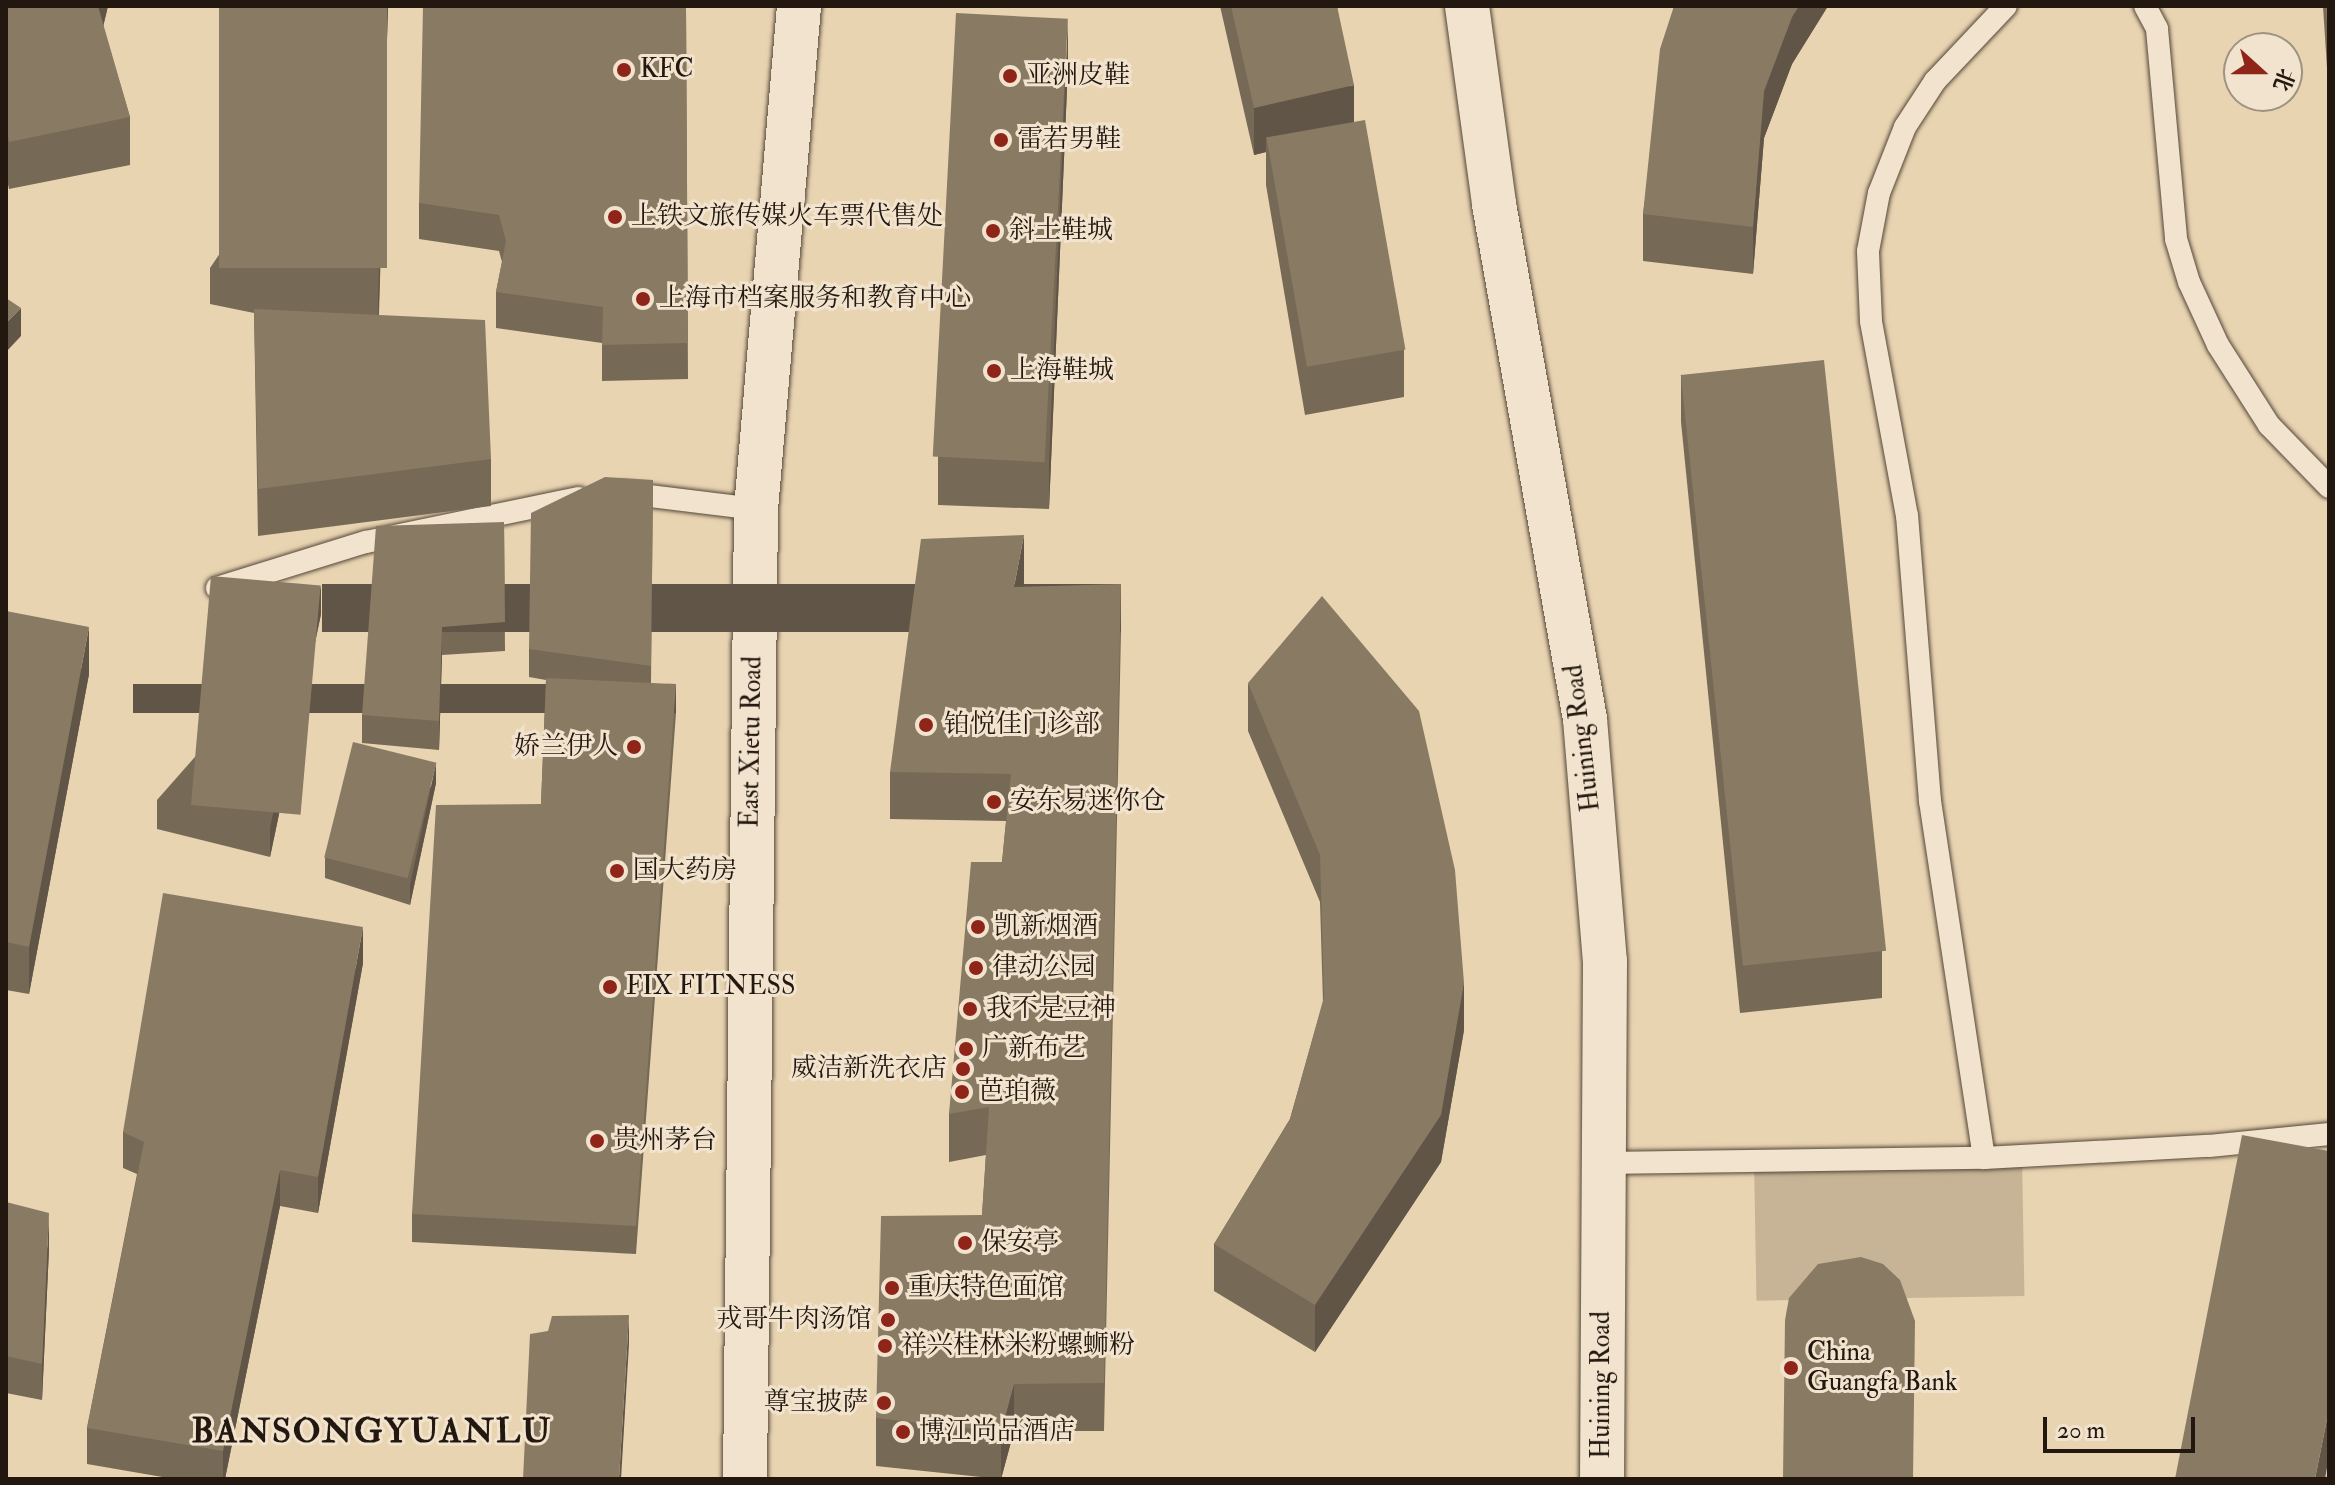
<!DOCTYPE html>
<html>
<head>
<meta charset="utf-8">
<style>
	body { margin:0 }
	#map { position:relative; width:2335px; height:1485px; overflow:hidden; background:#e9d4b2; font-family:"IM FELL Double Pica","Noto Serif SC",serif }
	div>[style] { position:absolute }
	.green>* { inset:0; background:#c7b496; transform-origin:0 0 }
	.roads { filter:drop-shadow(0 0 2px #544738) drop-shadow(0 0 2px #544738) }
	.service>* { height:22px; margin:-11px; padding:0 11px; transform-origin:11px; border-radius:11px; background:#f1e3cd }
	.minor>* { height:44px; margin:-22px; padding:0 22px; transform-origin:22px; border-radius:22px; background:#f1e3cd }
	.secondary>* { height:44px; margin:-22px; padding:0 22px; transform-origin:22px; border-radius:22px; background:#f1e3cd }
	.wall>* { inset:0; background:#766956 }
	.shaded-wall>* { inset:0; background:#605546; transform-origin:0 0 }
	.building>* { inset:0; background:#897a64; transform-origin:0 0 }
	.dots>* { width:22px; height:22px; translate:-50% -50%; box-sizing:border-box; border:4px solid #f1e3cd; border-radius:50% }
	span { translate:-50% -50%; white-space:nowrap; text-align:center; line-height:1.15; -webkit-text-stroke:6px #f1e3cd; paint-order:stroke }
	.poi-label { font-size:26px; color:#22180f }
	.left { translate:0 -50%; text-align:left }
	.right { translate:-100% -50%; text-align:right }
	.street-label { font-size:26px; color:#22180f }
	.district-label { font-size:34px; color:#22180f; font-weight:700; letter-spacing:2px }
	.frame { position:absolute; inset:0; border:8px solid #22180f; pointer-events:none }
	.north { position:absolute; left:2223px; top:32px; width:80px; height:80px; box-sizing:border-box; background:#f1e3cd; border:2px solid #9e9281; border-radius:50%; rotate:111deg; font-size:22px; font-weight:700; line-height:32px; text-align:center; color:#22180f }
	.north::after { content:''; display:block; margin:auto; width:28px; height:36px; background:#8f2418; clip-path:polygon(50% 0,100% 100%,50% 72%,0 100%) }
	.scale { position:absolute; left:2043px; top:1417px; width:152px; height:36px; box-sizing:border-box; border:4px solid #22180f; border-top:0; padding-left:10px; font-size:24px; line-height:28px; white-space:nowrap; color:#22180f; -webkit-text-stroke:6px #f1e3cd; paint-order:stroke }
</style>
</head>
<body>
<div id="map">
	<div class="green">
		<div style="left:2022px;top:1156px;width:140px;height:268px;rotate:89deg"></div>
	</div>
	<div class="roads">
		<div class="service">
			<div style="left:2145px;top:6px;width:26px;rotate:62deg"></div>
			<div style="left:2157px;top:29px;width:211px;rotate:84.8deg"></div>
			<div style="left:2176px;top:239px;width:45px;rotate:73.2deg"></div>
			<div style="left:2189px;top:282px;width:69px;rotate:65.3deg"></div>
			<div style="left:2218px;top:345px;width:95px;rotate:57.5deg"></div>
			<div style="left:2269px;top:425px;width:86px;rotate:45.9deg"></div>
			<div style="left:625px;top:493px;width:132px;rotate:7deg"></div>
			<div style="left:217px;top:588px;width:156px;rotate:-17.2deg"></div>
			<div style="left:366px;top:542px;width:217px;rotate:-11.7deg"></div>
			<div style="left:1984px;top:1158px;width:361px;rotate:-98.6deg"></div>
			<div style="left:1930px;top:801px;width:286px;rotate:-94.6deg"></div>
			<div style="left:1907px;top:516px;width:198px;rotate:-100.5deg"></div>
			<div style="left:1871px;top:321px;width:70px;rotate:-92.5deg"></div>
			<div style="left:1868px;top:251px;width:59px;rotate:-79.3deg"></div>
			<div style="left:1879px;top:193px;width:71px;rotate:-68.5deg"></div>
			<div style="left:1905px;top:127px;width:55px;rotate:-56.9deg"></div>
			<div style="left:1935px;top:81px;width:103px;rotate:-46.6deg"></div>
			<div style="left:1603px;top:1163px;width:381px;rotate:-0.8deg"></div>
			<div style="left:1984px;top:1158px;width:225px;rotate:-3.1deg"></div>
			<div style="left:2209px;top:1146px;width:121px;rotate:-5.7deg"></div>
		</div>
		<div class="minor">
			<div style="left:1467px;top:6px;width:200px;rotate:82.2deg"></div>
			<div style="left:1494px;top:204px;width:523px;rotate:79.98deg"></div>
			<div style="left:1585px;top:719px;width:243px;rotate:85.3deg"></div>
			<div style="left:1605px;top:961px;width:518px;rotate:90.33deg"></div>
		</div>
		<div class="secondary">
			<div style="left:745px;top:1479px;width:970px;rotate:-89.35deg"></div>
			<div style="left:756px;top:509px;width:505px;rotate:-85.11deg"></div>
		</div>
	</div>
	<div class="wall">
		<div style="clip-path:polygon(6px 6px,108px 6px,103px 26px,130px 117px,130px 165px,9px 189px,6px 175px)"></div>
		<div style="clip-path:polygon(388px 6px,379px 315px,491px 459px,491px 506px,258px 536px,254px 313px,210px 304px,210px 268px)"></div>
		<div style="clip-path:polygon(686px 6px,688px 379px,602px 381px,602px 343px,496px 328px,496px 292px,502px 262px,499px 251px,419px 239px,419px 203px)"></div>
		<div style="clip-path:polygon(1220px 6px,1337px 6px,1354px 122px,1404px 350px,1404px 397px,1305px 415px,1266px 185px,1266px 152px,1254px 155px)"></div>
		<div style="clip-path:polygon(1674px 6px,1828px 6px,1792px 64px,1764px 138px,1753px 274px,1643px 261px,1643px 214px)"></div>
		<div style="clip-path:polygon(2323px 6px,2329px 6px,2329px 99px)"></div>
		<div style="clip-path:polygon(1068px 65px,1049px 509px,938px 505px,938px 457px)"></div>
		<div style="clip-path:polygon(1681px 374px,1882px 951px,1882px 998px,1740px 1013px,1681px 422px)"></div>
		<div style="clip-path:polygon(653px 480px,651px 683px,676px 713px,636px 1254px,412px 1242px,412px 1214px,541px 804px,546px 680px,529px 677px,529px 649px)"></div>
		<div style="clip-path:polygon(504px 522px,505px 651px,442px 655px,439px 750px,362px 743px,362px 715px)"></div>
		<div style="clip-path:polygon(1024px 583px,1023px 587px,1121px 632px,1104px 1431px,1014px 1431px,1001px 1479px,1000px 1479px,876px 1466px,876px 1418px,982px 1215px,986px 1155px,949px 1162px,949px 1114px,1002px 862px,1006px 821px,890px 819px,890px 772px)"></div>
		<div style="clip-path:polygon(6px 611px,89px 674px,29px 994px,6px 990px)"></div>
		<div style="clip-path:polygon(321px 614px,270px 857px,157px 829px,157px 800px)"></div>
		<div style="clip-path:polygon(1248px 683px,1464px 1030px,1441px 1162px,1315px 1352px,1214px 1291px,1214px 1244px,1290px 1119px,1323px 1002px,1320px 902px,1248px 731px)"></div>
		<div style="clip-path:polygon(436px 783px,410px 905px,325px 878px,325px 858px)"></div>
		<div style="clip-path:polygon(363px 963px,318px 1213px,280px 1206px,225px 1479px,174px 1479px,87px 1464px,87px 1428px,137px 1174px,123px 1168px,123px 1132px)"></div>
		<div style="clip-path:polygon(6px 1202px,49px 1249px,42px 1400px,6px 1393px)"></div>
	</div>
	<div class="shaded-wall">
		<div style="clip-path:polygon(97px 6px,108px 6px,97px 53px)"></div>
		<div style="clip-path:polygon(387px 6px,388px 6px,378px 336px,378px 300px)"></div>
		<div style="clip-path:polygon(1799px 6px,1828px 6px,1792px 64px,1764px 138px,1753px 274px,1753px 227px,1764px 91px,1792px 17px)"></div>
		<div style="clip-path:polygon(1068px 18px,1068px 65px,1049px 509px,1049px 462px)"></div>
		<div style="clip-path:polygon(1354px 85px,1354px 132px,1266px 137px,1266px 152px,1254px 155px,1254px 108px)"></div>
		<div style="clip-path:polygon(21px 308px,21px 336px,6px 352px,6px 323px)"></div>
		<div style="clip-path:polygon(1024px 535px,1024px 583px,1014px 635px,1014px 587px)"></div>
		<div style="left:1121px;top:584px;width:48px;height:799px;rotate:90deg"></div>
		<div style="clip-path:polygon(321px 585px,321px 614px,270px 857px,270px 828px)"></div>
		<div style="clip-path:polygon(89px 627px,89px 674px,29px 994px,29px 947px)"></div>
		<div style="clip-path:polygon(442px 627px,442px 655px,439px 750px,439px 721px)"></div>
		<div style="left:676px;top:684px;width:29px;height:543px;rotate:90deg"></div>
		<div style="clip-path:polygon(436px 763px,436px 783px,410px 905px,410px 885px)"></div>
		<div style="clip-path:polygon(363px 927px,363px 963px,318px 1213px,318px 1177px)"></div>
		<div style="clip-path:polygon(1464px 983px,1464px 1030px,1441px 1162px,1315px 1352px,1315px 1305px)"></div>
		<div style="clip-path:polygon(280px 1170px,280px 1206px,225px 1479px,223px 1479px,223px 1451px)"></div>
		<div style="clip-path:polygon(49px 1213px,49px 1249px,42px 1400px,42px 1364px)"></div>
		<div style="clip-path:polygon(629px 1315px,629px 1344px,621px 1479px,619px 1479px)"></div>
		<div style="clip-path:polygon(1014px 1384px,1014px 1431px,1001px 1479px,1001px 1432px)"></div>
		<div style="clip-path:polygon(2329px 1409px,2329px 1456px,2325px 1479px,2315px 1479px)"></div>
	</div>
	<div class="building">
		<div style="clip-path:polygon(6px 6px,98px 6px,130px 117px,9px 142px,6px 127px)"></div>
		<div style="left:219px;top:6px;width:168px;height:262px"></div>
		<div style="clip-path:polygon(423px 6px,686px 6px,688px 343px,602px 345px,603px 307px,496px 292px,506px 241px,499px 215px,419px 203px)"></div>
		<div style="clip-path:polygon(1231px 6px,1337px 6px,1354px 85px,1254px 108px)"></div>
		<div style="clip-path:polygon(1674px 6px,1799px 6px,1792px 17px,1764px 91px,1753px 227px,1643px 214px,1660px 49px)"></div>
		<div style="clip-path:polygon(2326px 6px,2329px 6px,2329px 51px)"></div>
		<div style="left:956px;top:13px;width:112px;height:444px;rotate:3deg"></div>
		<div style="left:1365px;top:120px;width:233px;height:100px;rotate:80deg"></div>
		<div style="clip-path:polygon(6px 298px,21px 308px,6px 323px)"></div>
		<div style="clip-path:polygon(254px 309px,485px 320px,491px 459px,258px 489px)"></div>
		<div style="left:1824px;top:360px;width:594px;height:144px;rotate:84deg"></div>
		<div style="clip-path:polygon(605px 477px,653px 480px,651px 666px,529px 649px,531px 513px)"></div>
		<div style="clip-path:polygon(504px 522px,505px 622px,442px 627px,439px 721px,362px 715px,376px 526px)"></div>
		<div style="clip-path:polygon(1024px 535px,1014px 587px,1121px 584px,1104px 1383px,1014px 1384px,1001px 1432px,876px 1418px,881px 1216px,982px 1215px,989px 1107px,949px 1114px,971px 862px,1002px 862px,1011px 774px,890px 772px,921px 539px)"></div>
		<div style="left:211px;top:576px;width:110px;height:230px;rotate:5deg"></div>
		<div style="clip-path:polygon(1322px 596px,1419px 711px,1455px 870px,1464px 983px,1441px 1115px,1315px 1305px,1214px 1244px,1290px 1119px,1324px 997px,1320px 855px,1248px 683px)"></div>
		<div style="clip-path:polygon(6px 611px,89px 627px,29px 947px,6px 942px)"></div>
		<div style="clip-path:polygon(546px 678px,676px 684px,636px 1226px,412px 1214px,436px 805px,541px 804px)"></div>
		<div style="left:353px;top:742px;width:86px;height:119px;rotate:14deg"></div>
		<div style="clip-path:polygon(163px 893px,363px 927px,318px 1177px,280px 1170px,223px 1451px,87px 1428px,144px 1142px,123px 1132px)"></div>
		<div style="clip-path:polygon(2242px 1135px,2329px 1151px,2329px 1409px,2315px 1479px,2175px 1479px)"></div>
		<div style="clip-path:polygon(6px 1202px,49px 1213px,42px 1364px,6px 1356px)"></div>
		<div style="clip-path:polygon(1861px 1257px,1883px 1264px,1900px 1280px,1915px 1321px,1913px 1479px,1783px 1479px,1785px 1320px,1789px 1298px,1818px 1264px)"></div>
		<div style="clip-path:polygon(629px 1315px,619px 1479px,523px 1479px,530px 1334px,548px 1331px,552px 1316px)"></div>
	</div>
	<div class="dots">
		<div style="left:624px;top:70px;background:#8f2418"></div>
		<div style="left:1010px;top:76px;background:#8f2418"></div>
		<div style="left:1001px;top:140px;background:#8f2418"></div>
		<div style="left:615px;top:217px;background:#8f2418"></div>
		<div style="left:993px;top:231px;background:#8f2418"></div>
		<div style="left:643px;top:299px;background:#8f2418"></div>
		<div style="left:994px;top:371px;background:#8f2418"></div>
		<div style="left:926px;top:725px;background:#8f2418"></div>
		<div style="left:634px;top:747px;background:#8f2418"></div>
		<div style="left:994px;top:802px;background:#8f2418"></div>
		<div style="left:617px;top:871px;background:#8f2418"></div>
		<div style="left:978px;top:927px;background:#8f2418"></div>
		<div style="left:976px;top:968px;background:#8f2418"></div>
		<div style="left:610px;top:987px;background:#8f2418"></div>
		<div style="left:970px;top:1009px;background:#8f2418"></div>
		<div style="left:966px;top:1049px;background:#8f2418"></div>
		<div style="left:963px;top:1069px;background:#8f2418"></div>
		<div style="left:962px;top:1092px;background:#8f2418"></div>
		<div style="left:597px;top:1141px;background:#8f2418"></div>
		<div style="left:965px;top:1243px;background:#8f2418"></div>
		<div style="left:892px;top:1288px;background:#8f2418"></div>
		<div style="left:888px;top:1320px;background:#8f2418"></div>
		<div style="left:885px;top:1346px;background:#8f2418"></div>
		<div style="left:1791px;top:1368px;background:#8f2418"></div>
		<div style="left:884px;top:1403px;background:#8f2418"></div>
		<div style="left:903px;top:1432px;background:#8f2418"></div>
	</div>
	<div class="poi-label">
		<span class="left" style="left:640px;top:70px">KFC</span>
		<span class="left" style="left:1026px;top:76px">亚洲皮鞋</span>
		<span class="left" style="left:1017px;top:140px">雷若男鞋</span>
		<span class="left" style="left:631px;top:217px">上铁文旅传媒火车票代售处</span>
		<span class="left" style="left:1009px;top:231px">斜土鞋城</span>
		<span class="left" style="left:659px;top:299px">上海市档案服务和教育中心</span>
		<span class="left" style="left:1010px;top:371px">上海鞋城</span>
		<span class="left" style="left:944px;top:725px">铂悦佳门诊部</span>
		<span class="right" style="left:618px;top:747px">娇兰伊人</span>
		<span class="left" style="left:1010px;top:802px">安东易迷你仓</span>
		<span class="left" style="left:633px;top:871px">国大药房</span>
		<span class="left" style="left:994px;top:927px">凯新烟酒</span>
		<span class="left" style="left:992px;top:968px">律动公园</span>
		<span class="left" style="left:626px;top:987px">FIX FITNESS</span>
		<span class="left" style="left:986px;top:1009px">我不是豆神</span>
		<span class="left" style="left:982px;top:1049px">广新布艺</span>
		<span class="right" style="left:947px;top:1069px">威洁新洗衣店</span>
		<span class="left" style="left:978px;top:1092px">芭珀薇</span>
		<span class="left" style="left:613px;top:1141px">贵州茅台</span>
		<span class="left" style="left:981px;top:1243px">保安亭</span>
		<span class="left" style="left:908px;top:1288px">重庆特色面馆</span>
		<span class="right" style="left:872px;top:1320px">戎哥牛肉汤馆</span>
		<span class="left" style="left:901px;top:1346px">祥兴桂林米粉螺蛳粉</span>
		<span class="left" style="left:1807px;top:1368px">China<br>Guangfa Bank</span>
		<span class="right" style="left:868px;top:1403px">尊宝披萨</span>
		<span class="left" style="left:919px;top:1432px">博江尚品酒店</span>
	</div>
	<div class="street-label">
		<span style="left:1583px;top:738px;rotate:-97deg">Huining Road</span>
		<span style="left:752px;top:742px;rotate:-89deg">East Xietu Road</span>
		<span style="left:1602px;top:1385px;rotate:-90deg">Huining Road</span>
	</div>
	<div class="district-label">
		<span style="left:372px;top:1432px">BANSONGYUANLU</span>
	</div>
	<div class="frame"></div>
	<div class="north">北</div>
	<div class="scale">20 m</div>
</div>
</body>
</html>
